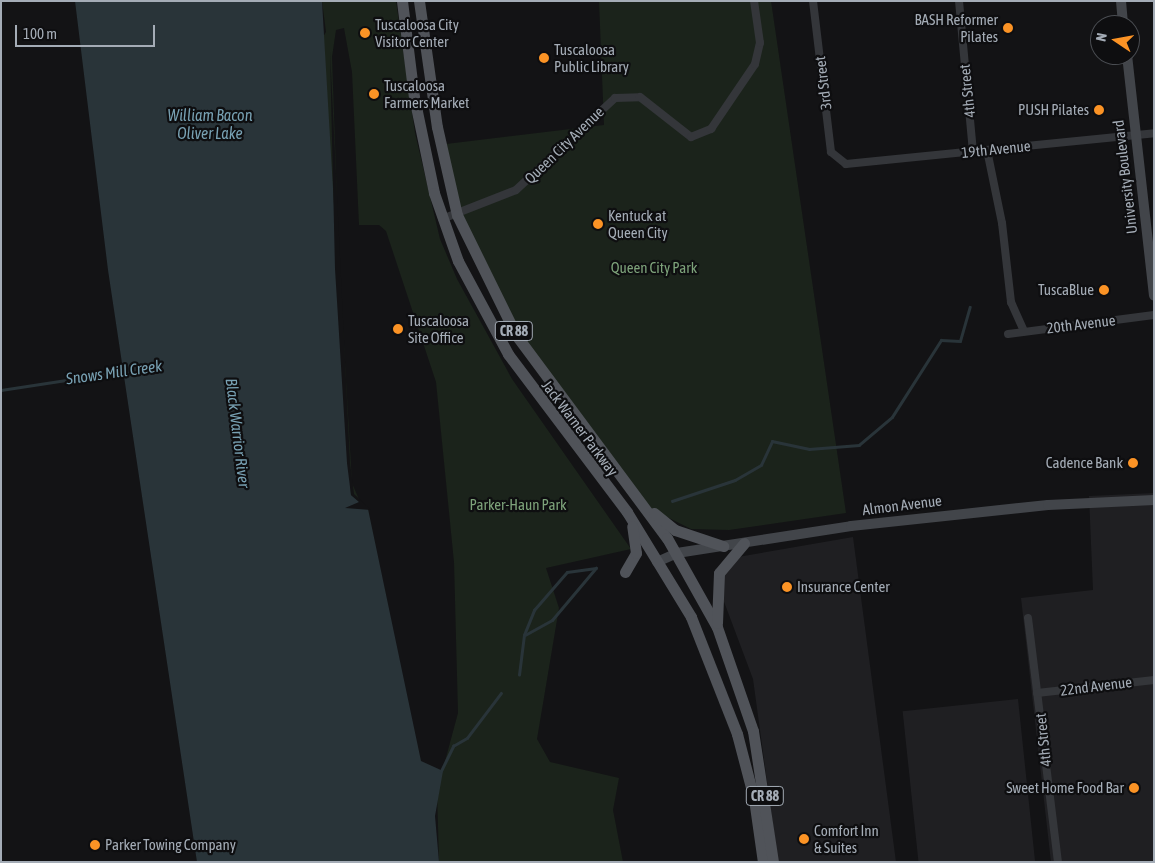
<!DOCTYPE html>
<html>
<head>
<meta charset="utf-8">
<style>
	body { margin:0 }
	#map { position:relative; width:1155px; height:863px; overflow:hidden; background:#131315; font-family:"Asap Condensed",sans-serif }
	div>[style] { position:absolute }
	.built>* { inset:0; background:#1f1f22; transform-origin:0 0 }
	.green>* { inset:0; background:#1b231b }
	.water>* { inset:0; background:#293439 }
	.pier>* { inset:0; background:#131315 }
	.stream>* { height:2.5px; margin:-1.25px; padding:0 1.25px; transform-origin:1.25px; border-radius:1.25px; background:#293439 }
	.street>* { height:8px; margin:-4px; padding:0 4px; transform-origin:4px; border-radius:4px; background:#34363a }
	.secondary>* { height:10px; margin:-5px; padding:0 5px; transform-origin:5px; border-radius:5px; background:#42454a }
	.primary>* { height:11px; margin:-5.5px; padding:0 5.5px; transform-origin:5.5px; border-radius:5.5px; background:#505359 }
	.dots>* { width:14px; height:14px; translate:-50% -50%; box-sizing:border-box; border:2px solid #0e0e10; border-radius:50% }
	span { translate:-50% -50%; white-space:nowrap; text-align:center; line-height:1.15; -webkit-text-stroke:4.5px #0e0e10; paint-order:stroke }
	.shield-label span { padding:1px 4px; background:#0e0e10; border:1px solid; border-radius:4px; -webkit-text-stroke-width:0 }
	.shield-label { font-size:14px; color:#a4acb6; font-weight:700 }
	.poi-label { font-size:15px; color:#a4acb6 }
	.right { translate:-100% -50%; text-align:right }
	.left { translate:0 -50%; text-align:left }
	.street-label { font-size:15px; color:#a4acb6 }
	.park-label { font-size:15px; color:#7da27a }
	.water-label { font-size:16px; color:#78a1b3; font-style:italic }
	.frame { position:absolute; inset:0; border:2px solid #a4acb6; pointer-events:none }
	.north { position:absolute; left:1090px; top:15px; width:50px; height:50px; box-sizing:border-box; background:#0e0e10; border:1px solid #4a4d52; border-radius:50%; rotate:282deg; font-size:14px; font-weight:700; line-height:20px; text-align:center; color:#a4acb6 }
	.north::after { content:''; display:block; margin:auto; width:18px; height:22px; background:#fb9325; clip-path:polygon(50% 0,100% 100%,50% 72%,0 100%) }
	.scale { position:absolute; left:15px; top:25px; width:140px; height:22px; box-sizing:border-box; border:2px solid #a4acb6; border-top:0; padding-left:6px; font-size:15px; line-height:18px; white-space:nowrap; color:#a4acb6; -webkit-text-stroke:4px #0e0e10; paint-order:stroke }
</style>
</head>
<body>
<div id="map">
	<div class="built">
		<div style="clip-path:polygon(1154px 493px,1154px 862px,1051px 862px,1021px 598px,1093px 590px,1089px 496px)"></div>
		<div style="clip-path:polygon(853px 537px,896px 862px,778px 862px,753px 679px,723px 599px,723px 577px,738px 557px)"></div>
		<div style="left:1018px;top:699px;width:163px;height:116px;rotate:84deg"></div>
	</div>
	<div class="green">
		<div style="clip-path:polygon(322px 1px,396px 1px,415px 133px,440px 239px,457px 279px,512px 379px,631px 549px,546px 568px,559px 608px,537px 739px,550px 762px,619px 778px,613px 810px,623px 862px,439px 862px,437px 791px,458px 713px,454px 562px,436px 382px,386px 231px,379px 225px,359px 225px,352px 72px,344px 28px,336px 30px,332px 57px,339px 257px,352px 483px,360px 502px,347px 506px,296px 82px,326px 32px)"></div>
		<div style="clip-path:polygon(599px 1px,771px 1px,846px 513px,729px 530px,691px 529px,643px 505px,516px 335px,461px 219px,446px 144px,604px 125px)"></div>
	</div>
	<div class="water">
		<div style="clip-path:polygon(75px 1px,322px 1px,351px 495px,368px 509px,421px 761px,443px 771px,435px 816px,439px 862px,197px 862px,108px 270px)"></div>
	</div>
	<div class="pier">
		<div style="clip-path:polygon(330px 51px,350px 463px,354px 494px,371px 510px,345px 508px,359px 502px,351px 495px,347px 463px,335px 269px)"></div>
	</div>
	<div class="stream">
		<div style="left:1px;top:390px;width:125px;rotate:-8.7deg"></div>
		<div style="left:672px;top:501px;width:66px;rotate:-18.4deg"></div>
		<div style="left:735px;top:480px;width:30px;rotate:-30deg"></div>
		<div style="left:761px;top:465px;width:26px;rotate:-65deg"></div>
		<div style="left:772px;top:441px;width:38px;rotate:12deg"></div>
		<div style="left:809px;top:449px;width:50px;rotate:-4.6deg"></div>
		<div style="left:859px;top:445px;width:43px;rotate:-40.3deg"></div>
		<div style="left:892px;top:417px;width:91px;rotate:-57.5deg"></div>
		<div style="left:941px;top:340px;width:19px;rotate:3deg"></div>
		<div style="left:960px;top:341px;width:35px;rotate:-74deg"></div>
		<div style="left:525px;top:635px;width:31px;rotate:-29deg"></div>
		<div style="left:552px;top:620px;width:68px;rotate:-49.8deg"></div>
		<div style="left:519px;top:675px;width:40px;rotate:-82.9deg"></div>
		<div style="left:524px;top:635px;width:27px;rotate:-68deg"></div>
		<div style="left:534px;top:610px;width:50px;rotate:-49deg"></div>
		<div style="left:567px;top:572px;width:29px;rotate:-8deg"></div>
		<div style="left:441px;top:771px;width:28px;rotate:-64deg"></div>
		<div style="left:453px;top:746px;width:16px;rotate:-30deg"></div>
		<div style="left:467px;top:738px;width:56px;rotate:-52.9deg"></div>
	</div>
	<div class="street">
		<div style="left:813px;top:1px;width:152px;rotate:83.2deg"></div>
		<div style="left:831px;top:152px;width:19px;rotate:39deg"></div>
		<div style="left:846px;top:164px;width:310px;rotate:-5.7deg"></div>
		<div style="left:959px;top:1px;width:151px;rotate:84.7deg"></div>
		<div style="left:987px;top:150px;width:75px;rotate:78.4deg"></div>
		<div style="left:1002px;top:223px;width:80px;rotate:83.5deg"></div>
		<div style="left:1011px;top:302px;width:32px;rotate:66deg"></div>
		<div style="left:442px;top:219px;width:79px;rotate:-21.4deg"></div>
		<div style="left:516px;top:190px;width:135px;rotate:-42.9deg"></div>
		<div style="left:615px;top:98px;width:25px;rotate:-2deg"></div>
		<div style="left:640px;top:97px;width:65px;rotate:38.1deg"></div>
		<div style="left:691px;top:137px;width:22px;rotate:-22deg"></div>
		<div style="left:711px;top:129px;width:78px;rotate:-55.9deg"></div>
		<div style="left:755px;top:64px;width:22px;rotate:-77deg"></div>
		<div style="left:760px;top:43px;width:42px;rotate:-98.1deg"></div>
		<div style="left:1008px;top:334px;width:147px;rotate:-7.4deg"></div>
		<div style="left:1028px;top:618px;width:246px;rotate:83deg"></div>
		<div style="left:1037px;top:693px;width:118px;rotate:-6.3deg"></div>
	</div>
	<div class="secondary">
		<div style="left:1121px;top:1px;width:24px;rotate:85deg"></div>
		<div style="left:1127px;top:55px;width:242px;rotate:83.6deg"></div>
		<div style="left:657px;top:562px;width:22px;rotate:-24deg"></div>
		<div style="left:677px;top:553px;width:176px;rotate:-8.8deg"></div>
		<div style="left:851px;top:526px;width:198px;rotate:-6.1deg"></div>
		<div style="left:1048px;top:505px;width:106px;rotate:-2.7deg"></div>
	</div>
	<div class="primary">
		<div style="left:402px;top:1px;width:97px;rotate:82.9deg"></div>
		<div style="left:414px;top:97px;width:98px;rotate:78.2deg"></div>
		<div style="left:434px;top:193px;width:72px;rotate:70.6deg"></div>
		<div style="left:458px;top:261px;width:106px;rotate:61.7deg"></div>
		<div style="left:508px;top:354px;width:198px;rotate:53deg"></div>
		<div style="left:627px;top:512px;width:123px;rotate:58.6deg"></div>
		<div style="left:691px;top:617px;width:126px;rotate:68.5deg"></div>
		<div style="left:737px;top:734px;width:67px;rotate:75.3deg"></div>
		<div style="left:754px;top:799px;width:64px;rotate:81.9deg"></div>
		<div style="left:419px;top:1px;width:127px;rotate:81.9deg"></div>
		<div style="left:437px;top:127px;width:90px;rotate:77.2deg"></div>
		<div style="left:457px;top:215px;width:134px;rotate:63.8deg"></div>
		<div style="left:516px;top:335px;width:253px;rotate:53.4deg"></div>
		<div style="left:667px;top:538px;width:102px;rotate:60.7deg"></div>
		<div style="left:717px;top:627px;width:110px;rotate:70.9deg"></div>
		<div style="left:753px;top:731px;width:133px;rotate:81.3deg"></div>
		<div style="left:654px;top:513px;width:27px;rotate:39deg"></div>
		<div style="left:675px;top:530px;width:51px;rotate:18.4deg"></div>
		<div style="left:625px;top:572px;width:22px;rotate:-60deg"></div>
		<div style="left:636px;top:553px;width:27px;rotate:-98deg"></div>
		<div style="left:717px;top:623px;width:50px;rotate:-87.7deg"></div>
		<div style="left:719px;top:573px;width:39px;rotate:-50deg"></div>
	</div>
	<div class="dots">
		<div style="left:1008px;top:28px;background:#fb9325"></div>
		<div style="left:365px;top:33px;background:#fb9325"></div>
		<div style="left:544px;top:58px;background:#fb9325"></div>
		<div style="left:374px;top:94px;background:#fb9325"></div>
		<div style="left:1099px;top:110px;background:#fb9325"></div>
		<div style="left:598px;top:224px;background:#fb9325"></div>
		<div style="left:1104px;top:290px;background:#fb9325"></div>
		<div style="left:398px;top:329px;background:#fb9325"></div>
		<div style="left:1133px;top:463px;background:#fb9325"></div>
		<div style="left:787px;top:587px;background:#fb9325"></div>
		<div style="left:1134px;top:788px;background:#fb9325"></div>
		<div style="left:804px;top:839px;background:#fb9325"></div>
		<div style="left:95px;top:845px;background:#fb9325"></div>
	</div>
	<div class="shield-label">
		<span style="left:514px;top:331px">CR 88</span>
		<span style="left:765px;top:796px">CR 88</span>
	</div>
	<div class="poi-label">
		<span class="right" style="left:998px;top:28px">BASH Reformer<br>Pilates</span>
		<span class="left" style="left:375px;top:33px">Tuscaloosa City<br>Visitor Center</span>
		<span class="left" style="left:554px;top:58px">Tuscaloosa<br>Public Library</span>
		<span class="left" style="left:384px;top:94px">Tuscaloosa<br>Farmers Market</span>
		<span class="right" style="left:1089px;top:110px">PUSH Pilates</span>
		<span class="left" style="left:608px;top:224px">Kentuck at<br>Queen City</span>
		<span class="right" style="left:1094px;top:290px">TuscaBlue</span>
		<span class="left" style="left:408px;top:329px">Tuscaloosa<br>Site Office</span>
		<span class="right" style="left:1123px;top:463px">Cadence Bank</span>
		<span class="left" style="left:797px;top:587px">Insurance Center</span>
		<span class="right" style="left:1124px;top:788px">Sweet Home Food Bar</span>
		<span class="left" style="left:814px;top:839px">Comfort Inn<br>&amp; Suites</span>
		<span class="left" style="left:105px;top:845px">Parker Towing Company</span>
	</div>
	<div class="street-label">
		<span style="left:823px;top:83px;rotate:-97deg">3rd Street</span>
		<span style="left:967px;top:91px;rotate:-96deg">4th Street</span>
		<span style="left:564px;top:145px;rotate:-44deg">Queen City Avenue</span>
		<span style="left:996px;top:149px;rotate:-6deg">19th Avenue</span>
		<span style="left:1125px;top:177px;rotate:-97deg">University Boulevard</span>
		<span style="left:1081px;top:324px;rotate:-7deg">20th Avenue</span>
		<span style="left:580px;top:428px;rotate:53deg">Jack Warner Parkway</span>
		<span style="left:902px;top:505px;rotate:-7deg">Almon Avenue</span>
		<span style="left:1096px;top:686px;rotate:-7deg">22nd Avenue</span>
		<span style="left:1043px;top:740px;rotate:-96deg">4th Street</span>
	</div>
	<div class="park-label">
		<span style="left:654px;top:268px">Queen City Park</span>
		<span style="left:518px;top:505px">Parker-Haun Park</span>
	</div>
	<div class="water-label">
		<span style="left:210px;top:124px">William Bacon<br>Oliver Lake</span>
		<span style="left:114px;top:372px;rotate:-8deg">Snows Mill Creek</span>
		<span style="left:238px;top:433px;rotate:83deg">Black Warrior River</span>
	</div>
	<div class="frame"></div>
	<div class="north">N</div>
	<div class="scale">100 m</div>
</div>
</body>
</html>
